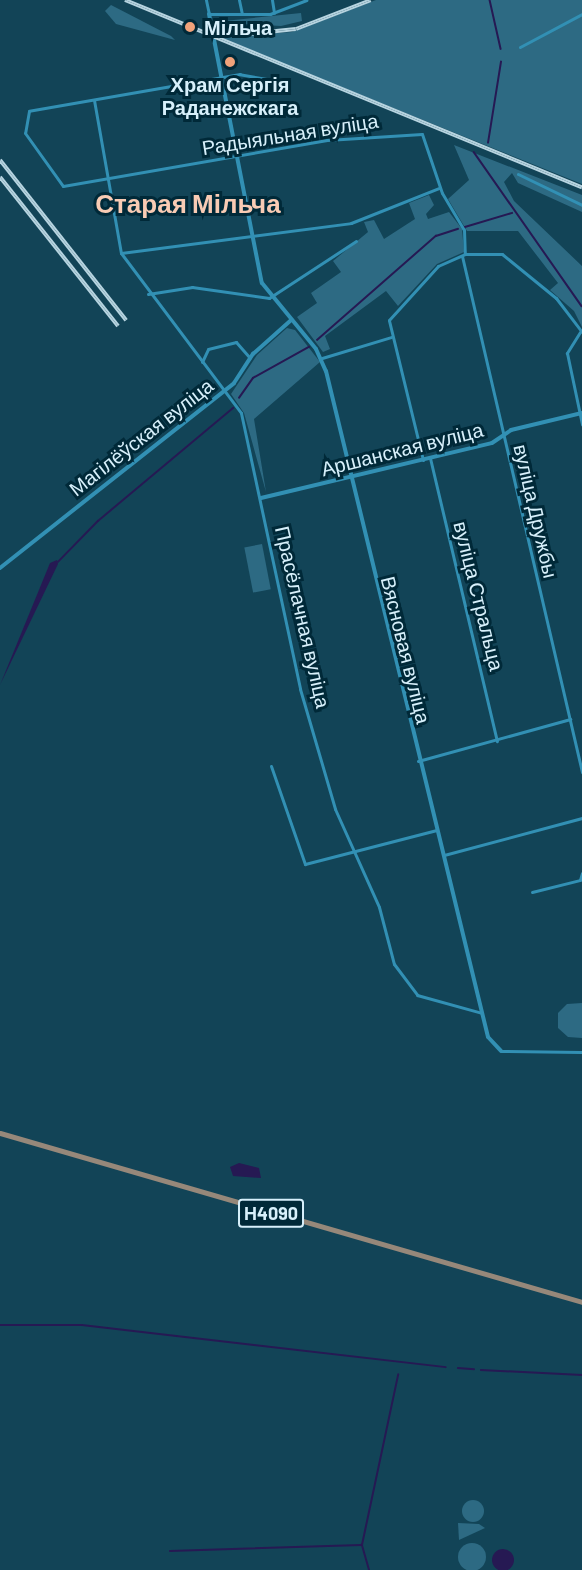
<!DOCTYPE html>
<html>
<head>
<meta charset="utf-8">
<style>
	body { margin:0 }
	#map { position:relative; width:582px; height:1570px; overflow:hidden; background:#124457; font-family:Barlow,sans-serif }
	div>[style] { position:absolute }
	.green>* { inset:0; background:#2d6a83; transform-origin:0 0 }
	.round { border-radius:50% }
	.water>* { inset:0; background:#261953 }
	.stream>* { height:1.5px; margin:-0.75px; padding:0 0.75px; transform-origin:0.75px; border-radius:0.75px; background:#261953 }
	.minor>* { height:3px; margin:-1.5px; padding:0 1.5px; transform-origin:1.5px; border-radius:1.5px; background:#3290b4 }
	.tertiary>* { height:4px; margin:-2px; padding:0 2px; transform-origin:2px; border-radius:2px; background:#3290b4 }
	.primary>* { height:5px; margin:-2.5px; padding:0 2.5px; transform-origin:2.5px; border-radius:2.5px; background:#96887a }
	.rail>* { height:4px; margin-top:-2px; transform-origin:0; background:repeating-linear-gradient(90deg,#002938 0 4.5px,#b7d4e0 0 9px); box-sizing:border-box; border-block:2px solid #b7d4e0 }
	.dots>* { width:16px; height:16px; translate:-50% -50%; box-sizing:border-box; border:3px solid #002938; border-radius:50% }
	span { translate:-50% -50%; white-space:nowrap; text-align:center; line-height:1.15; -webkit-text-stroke:6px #002938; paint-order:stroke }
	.shield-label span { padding:2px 4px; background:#002938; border:2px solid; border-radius:4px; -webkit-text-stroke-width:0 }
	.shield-label { font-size:18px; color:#d7f0fb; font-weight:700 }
	.poi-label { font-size:20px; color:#d7f0fb; font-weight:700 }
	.left { translate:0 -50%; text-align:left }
	.street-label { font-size:20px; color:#d7f0fb }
	.district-label { font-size:26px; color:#f8cbb4; font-weight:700 }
</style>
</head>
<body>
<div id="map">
	<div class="green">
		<div style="clip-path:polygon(376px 0,582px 0,582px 184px,217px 37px,292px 32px)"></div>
		<div style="clip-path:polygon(111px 5px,171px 36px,175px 40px,116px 24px,105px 11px)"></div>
		<div style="clip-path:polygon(301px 13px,302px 21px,281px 26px,214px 22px)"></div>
		<div style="clip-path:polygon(454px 145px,582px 195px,582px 212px,518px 183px,512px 173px,504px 182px,514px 201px,582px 266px,582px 327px,574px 311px,550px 290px,558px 283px,518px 231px,467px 231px,448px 199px,469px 180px)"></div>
		<div style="clip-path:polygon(429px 195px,434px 205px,426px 214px,428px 219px,449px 212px,462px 229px,464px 252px,437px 264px,398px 306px,386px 291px,325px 336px,330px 349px,323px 352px,297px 317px,317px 303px,311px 293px,341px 272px,333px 261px,368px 232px,364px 222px,374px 220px,384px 239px,415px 219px,409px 203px)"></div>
		<div style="clip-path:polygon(287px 328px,295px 330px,320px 362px,254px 419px,266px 492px,244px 413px,231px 394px,257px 355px)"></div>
		<div style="left:262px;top:544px;width:46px;height:18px;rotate:79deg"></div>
		<div style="clip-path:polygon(582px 1003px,582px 1038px,568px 1037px,558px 1028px,558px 1013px,567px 1004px)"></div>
		<div class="round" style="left:462px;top:1500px;width:22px;height:22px"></div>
		<div style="clip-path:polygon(458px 1523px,479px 1524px,485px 1528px,459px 1540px)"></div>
		<div class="round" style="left:458px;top:1543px;width:28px;height:28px"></div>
	</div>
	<div class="water">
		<div style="clip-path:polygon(57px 560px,58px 564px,0 685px,50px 563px)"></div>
		<div style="clip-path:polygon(239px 1163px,259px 1168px,261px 1178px,233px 1176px,230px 1167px)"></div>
		<div class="round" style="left:492px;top:1549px;width:22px;height:22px"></div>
	</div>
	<div class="stream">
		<div style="left:490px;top:0;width:50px;rotate:77.3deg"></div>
		<div style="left:488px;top:143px;width:82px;rotate:-80.9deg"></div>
		<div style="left:474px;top:152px;width:188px;rotate:55deg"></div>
		<div style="left:465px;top:227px;width:49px;rotate:-16.6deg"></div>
		<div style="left:317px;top:340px;width:158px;rotate:-41.2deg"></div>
		<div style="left:436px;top:236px;width:23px;rotate:-18deg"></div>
		<div style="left:239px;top:398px;width:24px;rotate:-55deg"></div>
		<div style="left:253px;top:378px;width:64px;rotate:-29deg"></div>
		<div style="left:58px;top:562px;width:57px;rotate:-45.7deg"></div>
		<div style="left:98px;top:521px;width:176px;rotate:-39.9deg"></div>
		<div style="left:0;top:1325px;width:82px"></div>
		<div style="left:82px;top:1325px;width:366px;rotate:6.6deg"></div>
		<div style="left:458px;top:1368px;width:16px;rotate:4deg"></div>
		<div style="left:481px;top:1370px;width:101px;rotate:2.8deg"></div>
		<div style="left:170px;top:1551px;width:191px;rotate:-1.8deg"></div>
		<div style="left:369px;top:1570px;width:26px;rotate:-106deg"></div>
		<div style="left:362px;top:1545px;width:174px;rotate:-78deg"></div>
	</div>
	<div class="minor">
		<div style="left:206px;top:0;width:14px;rotate:78deg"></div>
		<div style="left:209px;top:14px;width:61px"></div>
		<div style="left:270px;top:14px;width:39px;rotate:-21deg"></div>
		<div style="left:239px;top:0;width:14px;rotate:78deg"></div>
		<div style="left:272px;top:0;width:13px;rotate:81deg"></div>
		<div style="left:520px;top:47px;width:70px;rotate:-28deg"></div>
		<div style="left:278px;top:81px;width:39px;rotate:-170deg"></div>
		<div style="left:240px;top:74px;width:214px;rotate:170.1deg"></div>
		<div style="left:29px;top:111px;width:22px;rotate:100deg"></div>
		<div style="left:25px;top:133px;width:65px;rotate:54.4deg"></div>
		<div style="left:63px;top:186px;width:268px;rotate:-9.9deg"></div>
		<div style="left:327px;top:140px;width:95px;rotate:-3.6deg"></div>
		<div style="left:422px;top:134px;width:62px;rotate:71.3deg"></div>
		<div style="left:442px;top:193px;width:43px;rotate:59.3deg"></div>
		<div style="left:464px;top:230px;width:24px;rotate:88deg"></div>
		<div style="left:94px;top:100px;width:155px;rotate:80deg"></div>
		<div style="left:121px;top:253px;width:200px;rotate:53.1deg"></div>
		<div style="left:241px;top:413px;width:282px;rotate:77.9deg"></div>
		<div style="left:300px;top:689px;width:125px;rotate:73.7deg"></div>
		<div style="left:335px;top:809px;width:107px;rotate:65.8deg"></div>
		<div style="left:379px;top:907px;width:59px;rotate:75.3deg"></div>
		<div style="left:394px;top:964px;width:39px;rotate:53deg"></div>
		<div style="left:417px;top:995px;width:67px;rotate:15.5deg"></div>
		<div style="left:518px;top:174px;width:71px;rotate:25.8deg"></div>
		<div style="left:121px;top:253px;width:232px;rotate:-7.4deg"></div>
		<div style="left:351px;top:223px;width:95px;rotate:-21.7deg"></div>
		<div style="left:462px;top:256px;width:530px;rotate:76.91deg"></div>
		<div style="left:148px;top:294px;width:45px;rotate:-9deg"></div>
		<div style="left:192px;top:287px;width:78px;rotate:8.1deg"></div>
		<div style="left:269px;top:298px;width:104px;rotate:-33.2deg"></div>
		<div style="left:580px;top:332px;width:25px;rotate:122deg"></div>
		<div style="left:567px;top:353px;width:73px;rotate:78.1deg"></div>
		<div style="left:322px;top:358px;width:72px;rotate:-16.9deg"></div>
		<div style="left:202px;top:362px;width:14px;rotate:-65deg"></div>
		<div style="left:208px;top:349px;width:29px;rotate:-14deg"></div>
		<div style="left:236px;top:342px;width:21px;rotate:49deg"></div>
		<div style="left:430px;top:458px;width:291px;rotate:76.7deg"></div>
		<div style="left:423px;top:460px;width:144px;rotate:-103.7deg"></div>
		<div style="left:389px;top:320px;width:73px;rotate:-47.8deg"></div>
		<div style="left:438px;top:266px;width:30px;rotate:-24deg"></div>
		<div style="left:465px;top:254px;width:37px"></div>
		<div style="left:502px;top:254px;width:70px;rotate:39.2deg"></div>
		<div style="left:556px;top:298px;width:43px;rotate:52.6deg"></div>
		<div style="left:418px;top:761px;width:158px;rotate:-15.4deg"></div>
		<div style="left:271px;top:766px;width:104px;rotate:70.9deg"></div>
		<div style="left:305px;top:864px;width:135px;rotate:-14.5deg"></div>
		<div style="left:444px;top:855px;width:143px;rotate:-15deg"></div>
		<div style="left:532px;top:892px;width:49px;rotate:-14deg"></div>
		<div style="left:580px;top:880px;width:7px;rotate:-74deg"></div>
		<div style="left:501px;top:1051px;width:81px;rotate:0.7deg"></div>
	</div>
	<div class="tertiary">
		<div style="left:209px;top:14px;width:274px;rotate:78.9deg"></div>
		<div style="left:262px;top:283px;width:85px;rotate:50.7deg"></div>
		<div style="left:316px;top:349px;width:24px;rotate:66deg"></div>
		<div style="left:326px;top:371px;width:685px;rotate:76.33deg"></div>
		<div style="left:488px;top:1037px;width:19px;rotate:47deg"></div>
		<div style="left:261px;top:498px;width:237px;rotate:-13.4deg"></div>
		<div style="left:492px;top:443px;width:23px;rotate:-34deg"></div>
		<div style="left:511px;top:430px;width:73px;rotate:-13.5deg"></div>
		<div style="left:0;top:568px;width:298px;rotate:-38.3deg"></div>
		<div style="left:234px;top:383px;width:35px;rotate:-57deg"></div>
		<div style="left:253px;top:354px;width:50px;rotate:-41.7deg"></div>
	</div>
	<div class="primary">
		<div style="left:0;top:1133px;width:606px;rotate:16.19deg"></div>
	</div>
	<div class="rail">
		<div style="left:125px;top:0;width:494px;rotate:22.3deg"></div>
		<div style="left:208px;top:30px;width:40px;rotate:5.7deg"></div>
		<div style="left:248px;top:34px;width:48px;rotate:-5.9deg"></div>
		<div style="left:296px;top:29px;width:80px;rotate:-21.1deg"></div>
		<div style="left:0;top:160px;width:204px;rotate:51.8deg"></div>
		<div style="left:0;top:177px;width:190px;rotate:51.6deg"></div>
	</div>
	<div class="dots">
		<div style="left:190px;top:27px;background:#f0a27a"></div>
		<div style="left:230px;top:62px;background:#f0a27a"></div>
	</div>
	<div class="shield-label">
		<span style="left:271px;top:1213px">Н4090</span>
	</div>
	<div class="poi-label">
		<span class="left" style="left:204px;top:27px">Мільча</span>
		<span style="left:230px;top:96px">Храм Сергія<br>Раданежскага</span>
	</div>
	<div class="street-label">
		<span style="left:290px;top:134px;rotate:-9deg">Радыяльная вуліца</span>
		<span style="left:141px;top:437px;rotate:-38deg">Магілёўская вуліца</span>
		<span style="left:402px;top:449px;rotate:-14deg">Аршанская вуліца</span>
		<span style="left:536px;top:511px;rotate:77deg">вуліца Дружбы</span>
		<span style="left:479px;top:596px;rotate:76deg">вуліца Стральца</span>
		<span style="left:303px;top:617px;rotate:77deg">Прасёлачная вуліца</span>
		<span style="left:406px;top:650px;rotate:76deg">Вясновая вуліца</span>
	</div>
	<div class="district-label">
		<span style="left:188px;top:203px">Старая Мільча</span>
	</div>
</div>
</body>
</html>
